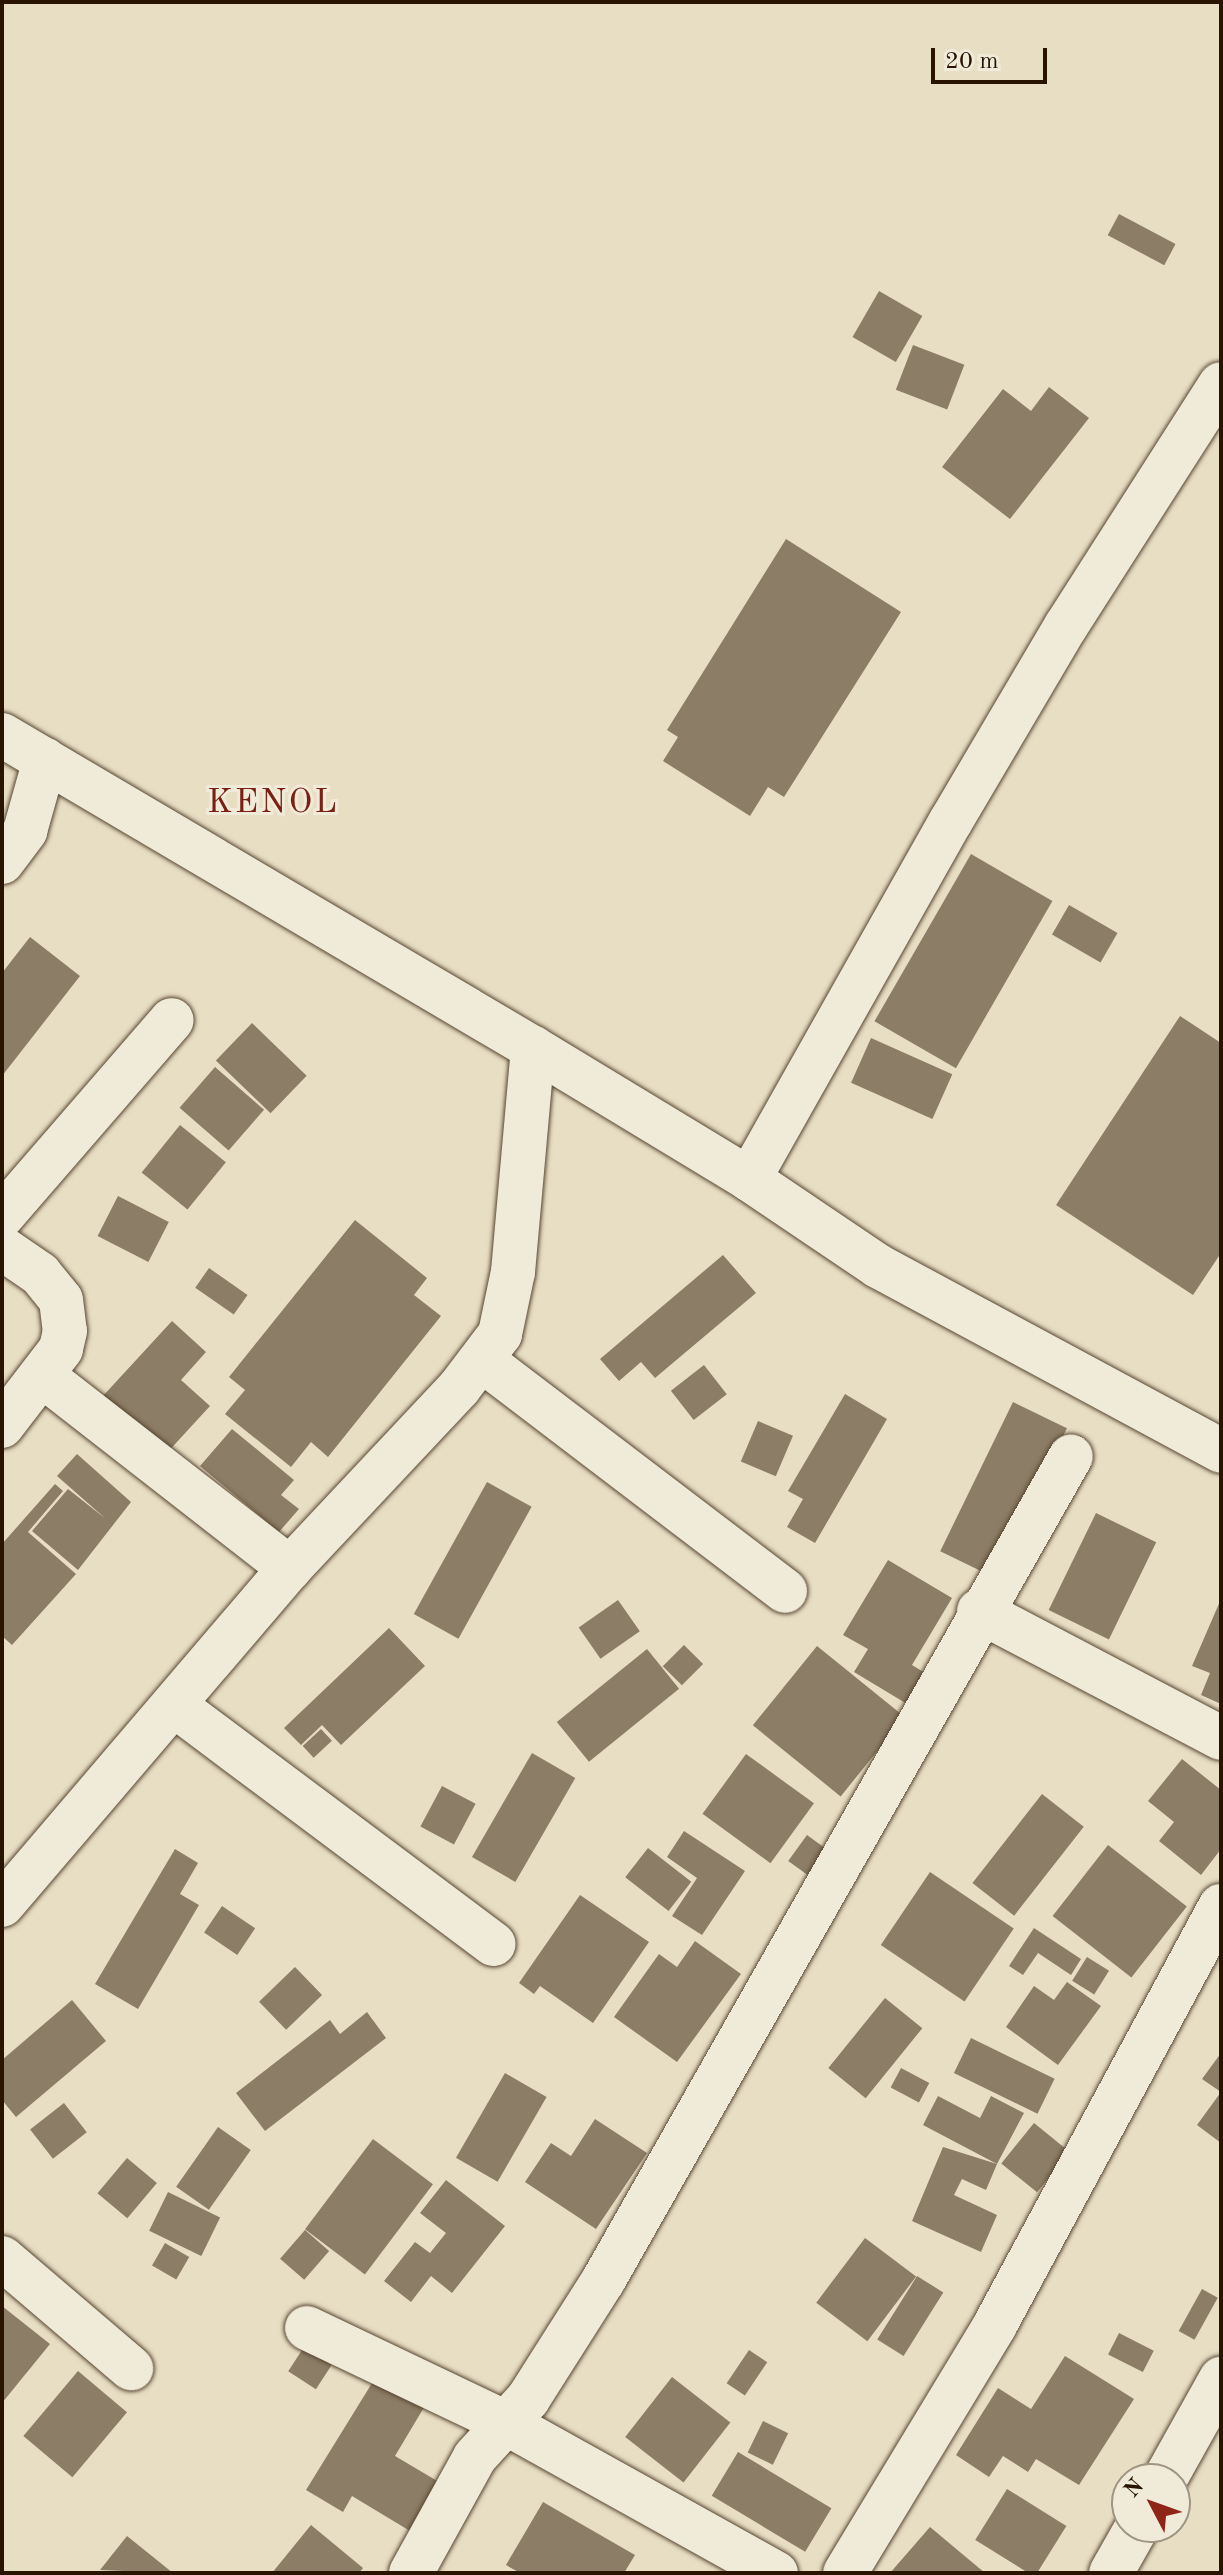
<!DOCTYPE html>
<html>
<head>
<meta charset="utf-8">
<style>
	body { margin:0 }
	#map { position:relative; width:1223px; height:2575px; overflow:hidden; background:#e8dec4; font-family:"Old Standard TT",serif }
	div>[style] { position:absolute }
	.building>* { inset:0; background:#8c7d66; transform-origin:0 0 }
	.roads { filter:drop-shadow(0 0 2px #584631) drop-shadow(0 0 2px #584631) }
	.minor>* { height:44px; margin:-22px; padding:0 22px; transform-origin:22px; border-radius:22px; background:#f0ead9 }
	span { translate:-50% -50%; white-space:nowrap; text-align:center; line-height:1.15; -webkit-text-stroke:6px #f0ead9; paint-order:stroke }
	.quarter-label { font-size:34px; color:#7a1f14; letter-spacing:2px }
	.frame { position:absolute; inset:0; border:4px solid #281400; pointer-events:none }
	.north { position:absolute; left:1111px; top:2463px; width:80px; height:80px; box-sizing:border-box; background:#f0ead9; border:2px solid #a09482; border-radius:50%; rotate:311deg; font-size:22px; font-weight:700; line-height:32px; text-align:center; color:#281400 }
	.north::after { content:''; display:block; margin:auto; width:28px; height:36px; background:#8f2418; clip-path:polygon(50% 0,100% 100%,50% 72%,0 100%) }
	.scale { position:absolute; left:931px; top:48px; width:116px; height:36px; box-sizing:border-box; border:4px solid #281400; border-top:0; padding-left:10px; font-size:24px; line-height:28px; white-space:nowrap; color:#281400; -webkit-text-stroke:6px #f0ead9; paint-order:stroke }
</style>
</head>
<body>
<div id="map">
	<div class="building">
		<div style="left:1119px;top:214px;width:64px;height:24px;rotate:28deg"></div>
		<div style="left:879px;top:291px;width:50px;height:53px;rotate:30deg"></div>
		<div style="left:913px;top:345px;width:55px;height:48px;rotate:21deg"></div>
		<div style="clip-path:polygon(1049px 387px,1089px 418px,1010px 519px,942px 467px,1003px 389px,1031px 411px)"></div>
		<div style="clip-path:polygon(786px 539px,901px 612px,784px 797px,768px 787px,750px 816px,663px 761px,678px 737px,667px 730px)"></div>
		<div style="left:971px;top:854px;width:94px;height:193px;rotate:30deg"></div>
		<div style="left:1069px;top:905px;width:56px;height:34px;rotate:30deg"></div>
		<div style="clip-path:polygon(30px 937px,80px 976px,2px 1076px,2px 973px)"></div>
		<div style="clip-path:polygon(1180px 1016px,1221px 1043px,1221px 1253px,1193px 1295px,1056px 1205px)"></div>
		<div style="left:252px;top:1023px;width:76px;height:52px;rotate:44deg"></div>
		<div style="left:871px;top:1038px;width:89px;height:49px;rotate:24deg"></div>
		<div style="left:215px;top:1067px;width:65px;height:54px;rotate:41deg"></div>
		<div style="left:180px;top:1125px;width:59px;height:61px;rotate:39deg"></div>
		<div style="left:118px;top:1196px;width:57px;height:45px;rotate:27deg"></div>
		<div style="clip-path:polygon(355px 1220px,427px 1278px,414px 1295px,441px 1316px,328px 1457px,311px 1442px,291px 1467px,225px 1414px,245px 1390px,229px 1377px)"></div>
		<div style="clip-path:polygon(723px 1255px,756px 1293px,655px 1378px,641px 1362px,619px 1381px,600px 1359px)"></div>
		<div style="left:209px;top:1268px;width:47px;height:24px;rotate:35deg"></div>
		<div style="clip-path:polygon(172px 1321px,206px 1352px,181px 1380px,210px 1406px,165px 1455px,102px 1397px)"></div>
		<div style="left:704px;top:1365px;width:37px;height:42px;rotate:52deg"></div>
		<div style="clip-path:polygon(845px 1394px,887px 1419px,815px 1543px,787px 1527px,803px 1499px,788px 1491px)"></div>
		<div style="left:1013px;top:1402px;width:60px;height:166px;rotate:26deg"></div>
		<div style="left:758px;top:1421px;width:38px;height:44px;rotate:23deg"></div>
		<div style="clip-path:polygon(232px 1429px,294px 1480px,281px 1495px,299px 1509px,279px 1532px,200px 1466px)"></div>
		<div style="clip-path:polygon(77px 1454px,131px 1502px,78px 1570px,32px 1531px,68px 1489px,106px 1519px,57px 1476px)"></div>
		<div style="left:487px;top:1482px;width:51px;height:151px;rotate:29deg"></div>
		<div style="clip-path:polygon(55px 1484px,63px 1491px,28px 1532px,76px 1574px,12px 1645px,2px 1636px,2px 1544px)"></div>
		<div style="left:1096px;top:1513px;width:67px;height:108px;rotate:26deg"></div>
		<div style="clip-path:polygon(888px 1560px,952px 1598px,912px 1665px,935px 1679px,917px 1710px,854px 1672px,868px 1649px,843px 1635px)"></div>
		<div style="clip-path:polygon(1221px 1599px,1221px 1704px,1201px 1695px,1210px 1673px,1192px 1666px)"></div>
		<div style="left:618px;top:1600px;width:38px;height:48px;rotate:55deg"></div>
		<div style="clip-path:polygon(389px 1628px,425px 1666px,341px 1745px,322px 1725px,301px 1745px,284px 1728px)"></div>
		<div style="left:684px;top:1645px;width:27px;height:30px;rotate:45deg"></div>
		<div style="left:817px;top:1646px;width:113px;height:102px;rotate:39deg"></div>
		<div style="left:647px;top:1649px;width:51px;height:116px;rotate:51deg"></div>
		<div style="left:321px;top:1729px;width:16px;height:25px;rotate:47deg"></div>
		<div style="left:532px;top:1753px;width:50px;height:120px;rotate:30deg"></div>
		<div style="left:746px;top:1754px;width:84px;height:74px;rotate:36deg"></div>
		<div style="clip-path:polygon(1182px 1759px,1221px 1790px,1221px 1849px,1201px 1875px,1159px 1841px,1174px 1822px,1148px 1801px)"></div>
		<div style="left:442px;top:1786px;width:38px;height:46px;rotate:28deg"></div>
		<div style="left:1042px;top:1794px;width:53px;height:113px;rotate:38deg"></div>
		<div style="clip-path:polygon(684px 1831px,745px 1871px,702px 1935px,672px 1916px,697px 1878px,667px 1857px)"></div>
		<div style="left:807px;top:1835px;width:34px;height:32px;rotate:36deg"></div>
		<div style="left:1108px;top:1845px;width:100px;height:90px;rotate:38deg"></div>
		<div style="left:648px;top:1848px;width:55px;height:37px;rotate:38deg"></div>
		<div style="clip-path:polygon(175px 1849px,198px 1863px,180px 1894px,199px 1905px,138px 2009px,95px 1984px)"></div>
		<div style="left:930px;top:1872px;width:101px;height:88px;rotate:34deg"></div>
		<div style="clip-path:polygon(580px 1895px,649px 1942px,593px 2023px,540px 1986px,534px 1994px,519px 1983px)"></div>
		<div style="left:222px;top:1906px;width:40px;height:32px;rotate:34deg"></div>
		<div style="clip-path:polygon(1034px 1928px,1081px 1959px,1071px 1975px,1038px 1953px,1023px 1975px,1009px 1966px)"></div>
		<div style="clip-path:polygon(695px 1941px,741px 1974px,677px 2062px,614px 2017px,659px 1954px,677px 1967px)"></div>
		<div style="left:1087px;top:1957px;width:26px;height:28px;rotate:32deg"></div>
		<div style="left:295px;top:1967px;width:39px;height:50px;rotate:46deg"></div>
		<div style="clip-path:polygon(1067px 1982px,1101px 2006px,1058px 2065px,1006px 2027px,1034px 1986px,1054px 2000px)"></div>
		<div style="left:885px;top:1998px;width:48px;height:90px;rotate:39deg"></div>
		<div style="clip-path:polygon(72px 2000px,106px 2041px,16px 2117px,2px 2100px,2px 2060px)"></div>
		<div style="clip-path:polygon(367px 2012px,386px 2038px,265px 2131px,236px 2093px,330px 2020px,340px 2034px)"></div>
		<div style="left:971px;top:2038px;width:93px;height:39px;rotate:26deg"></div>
		<div style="clip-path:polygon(1221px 2053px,1221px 2092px,1202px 2079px)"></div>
		<div style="left:901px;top:2068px;width:32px;height:22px;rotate:28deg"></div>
		<div style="left:505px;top:2073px;width:48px;height:98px;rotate:30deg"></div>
		<div style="clip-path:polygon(1221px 2092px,1221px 2143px,1197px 2125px)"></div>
		<div style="clip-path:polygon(938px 2096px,980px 2118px,991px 2096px,1024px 2113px,997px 2164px,923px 2125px)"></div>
		<div style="left:64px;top:2103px;width:37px;height:43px;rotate:52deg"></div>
		<div style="clip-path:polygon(595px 2119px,647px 2153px,596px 2229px,525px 2182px,551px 2143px,571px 2156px)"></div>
		<div style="left:1034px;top:2123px;width:46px;height:52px;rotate:39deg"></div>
		<div style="left:218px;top:2127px;width:40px;height:73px;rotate:35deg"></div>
		<div style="left:373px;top:2139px;width:75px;height:113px;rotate:37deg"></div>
		<div style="clip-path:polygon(943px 2147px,997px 2164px,986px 2190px,962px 2179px,954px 2195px,997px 2215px,981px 2252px,912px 2221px)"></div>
		<div style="left:127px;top:2158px;width:39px;height:46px;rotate:40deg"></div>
		<div style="clip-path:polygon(446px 2180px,505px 2226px,452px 2293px,431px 2276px,411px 2302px,384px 2281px,415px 2242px,430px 2253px,446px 2233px,420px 2213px)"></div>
		<div style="left:168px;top:2192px;width:58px;height:43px;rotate:26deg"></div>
		<div style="left:305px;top:2230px;width:32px;height:38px;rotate:41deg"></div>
		<div style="left:865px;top:2238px;width:64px;height:81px;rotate:37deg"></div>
		<div style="left:165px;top:2243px;width:28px;height:26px;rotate:30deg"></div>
		<div style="left:917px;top:2276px;width:31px;height:75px;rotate:32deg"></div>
		<div style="left:1202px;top:2289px;width:18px;height:48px;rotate:29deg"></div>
		<div style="clip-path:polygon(2px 2306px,50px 2344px,2px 2403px)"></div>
		<div style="left:1119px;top:2333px;width:39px;height:24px;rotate:27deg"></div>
		<div style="left:304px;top:2347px;width:33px;height:29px;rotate:33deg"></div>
		<div style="left:749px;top:2350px;width:22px;height:40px;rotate:34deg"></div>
		<div style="clip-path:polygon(1065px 2356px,1134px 2399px,1079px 2485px,1036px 2459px,1028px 2472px,1003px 2456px,989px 2477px,956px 2455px,998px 2388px,1031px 2409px)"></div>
		<div style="left:78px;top:2371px;width:64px;height:85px;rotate:40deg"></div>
		<div style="clip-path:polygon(377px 2375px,426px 2404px,395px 2456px,444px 2485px,415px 2534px,352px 2496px,343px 2512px,306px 2490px)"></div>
		<div style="left:672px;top:2377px;width:74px;height:76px;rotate:38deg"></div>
		<div style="left:763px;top:2421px;width:28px;height:35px;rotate:26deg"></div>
		<div style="left:738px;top:2452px;width:109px;height:51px;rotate:31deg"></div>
		<div style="left:1007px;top:2489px;width:70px;height:60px;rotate:32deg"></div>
		<div style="clip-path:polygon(543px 2502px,635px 2555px,624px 2573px,520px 2573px,506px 2565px)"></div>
		<div style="clip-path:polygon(311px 2525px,363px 2568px,359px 2573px,272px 2573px)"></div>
		<div style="clip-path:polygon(930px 2527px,985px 2573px,890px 2573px)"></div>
		<div style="clip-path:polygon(127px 2536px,173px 2573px,100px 2570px)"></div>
	</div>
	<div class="roads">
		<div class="minor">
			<div style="left:2px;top:735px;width:616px;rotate:30.52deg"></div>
			<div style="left:533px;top:1048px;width:253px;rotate:31.2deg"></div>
			<div style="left:749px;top:1179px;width:156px;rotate:34deg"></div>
			<div style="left:878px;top:1266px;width:390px;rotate:28.3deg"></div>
			<div style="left:2px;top:862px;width:39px;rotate:-53deg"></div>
			<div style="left:25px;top:831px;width:74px;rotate:-74.3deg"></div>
			<div style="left:749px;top:1179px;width:411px;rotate:-60.6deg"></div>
			<div style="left:951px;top:821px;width:226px;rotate:-59.5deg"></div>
			<div style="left:1066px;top:626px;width:287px;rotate:-57.4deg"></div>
			<div style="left:2px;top:1216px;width:259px;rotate:-49.1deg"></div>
			<div style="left:2px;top:1248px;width:46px;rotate:34.4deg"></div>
			<div style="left:40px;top:1274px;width:33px;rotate:51deg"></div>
			<div style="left:61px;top:1300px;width:31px;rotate:83deg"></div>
			<div style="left:65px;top:1331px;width:18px;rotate:103deg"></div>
			<div style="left:61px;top:1349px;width:97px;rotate:127.5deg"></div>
			<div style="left:482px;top:1360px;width:381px;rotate:37.3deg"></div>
			<div style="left:43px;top:1376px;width:313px;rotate:37.9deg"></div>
			<div style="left:979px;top:1611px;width:273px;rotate:27.7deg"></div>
			<div style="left:174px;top:1705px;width:399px;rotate:36.8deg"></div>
			<div style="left:2px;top:1905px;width:443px;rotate:-49.5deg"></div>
			<div style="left:290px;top:1568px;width:247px;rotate:-46.8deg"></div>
			<div style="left:459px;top:1388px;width:68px;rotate:-52.8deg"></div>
			<div style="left:500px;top:1334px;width:63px;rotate:-78.2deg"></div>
			<div style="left:513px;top:1272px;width:225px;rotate:-84.9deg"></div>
			<div style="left:2px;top:2258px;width:170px;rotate:40.5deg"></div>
			<div style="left:307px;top:2328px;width:221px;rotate:25.5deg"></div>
			<div style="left:506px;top:2423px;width:309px;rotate:29.1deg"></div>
			<div style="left:1165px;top:2479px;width:115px;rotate:-60.8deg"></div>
			<div style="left:411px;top:2573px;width:132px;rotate:-61.1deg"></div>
			<div style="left:475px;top:2457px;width:79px;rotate:-47.6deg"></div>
			<div style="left:528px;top:2399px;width:140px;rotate:-57.6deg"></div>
			<div style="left:603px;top:2281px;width:948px;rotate:-60.43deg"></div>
			<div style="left:845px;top:2573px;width:290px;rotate:-58.8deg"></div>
			<div style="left:995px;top:2325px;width:476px;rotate:-61.7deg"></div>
			<div style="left:1111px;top:2573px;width:53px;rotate:-60.5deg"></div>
		</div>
	</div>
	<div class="quarter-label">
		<span style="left:273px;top:804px">KENOL</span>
	</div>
	<div class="frame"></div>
	<div class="north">N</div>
	<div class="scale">20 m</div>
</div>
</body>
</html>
